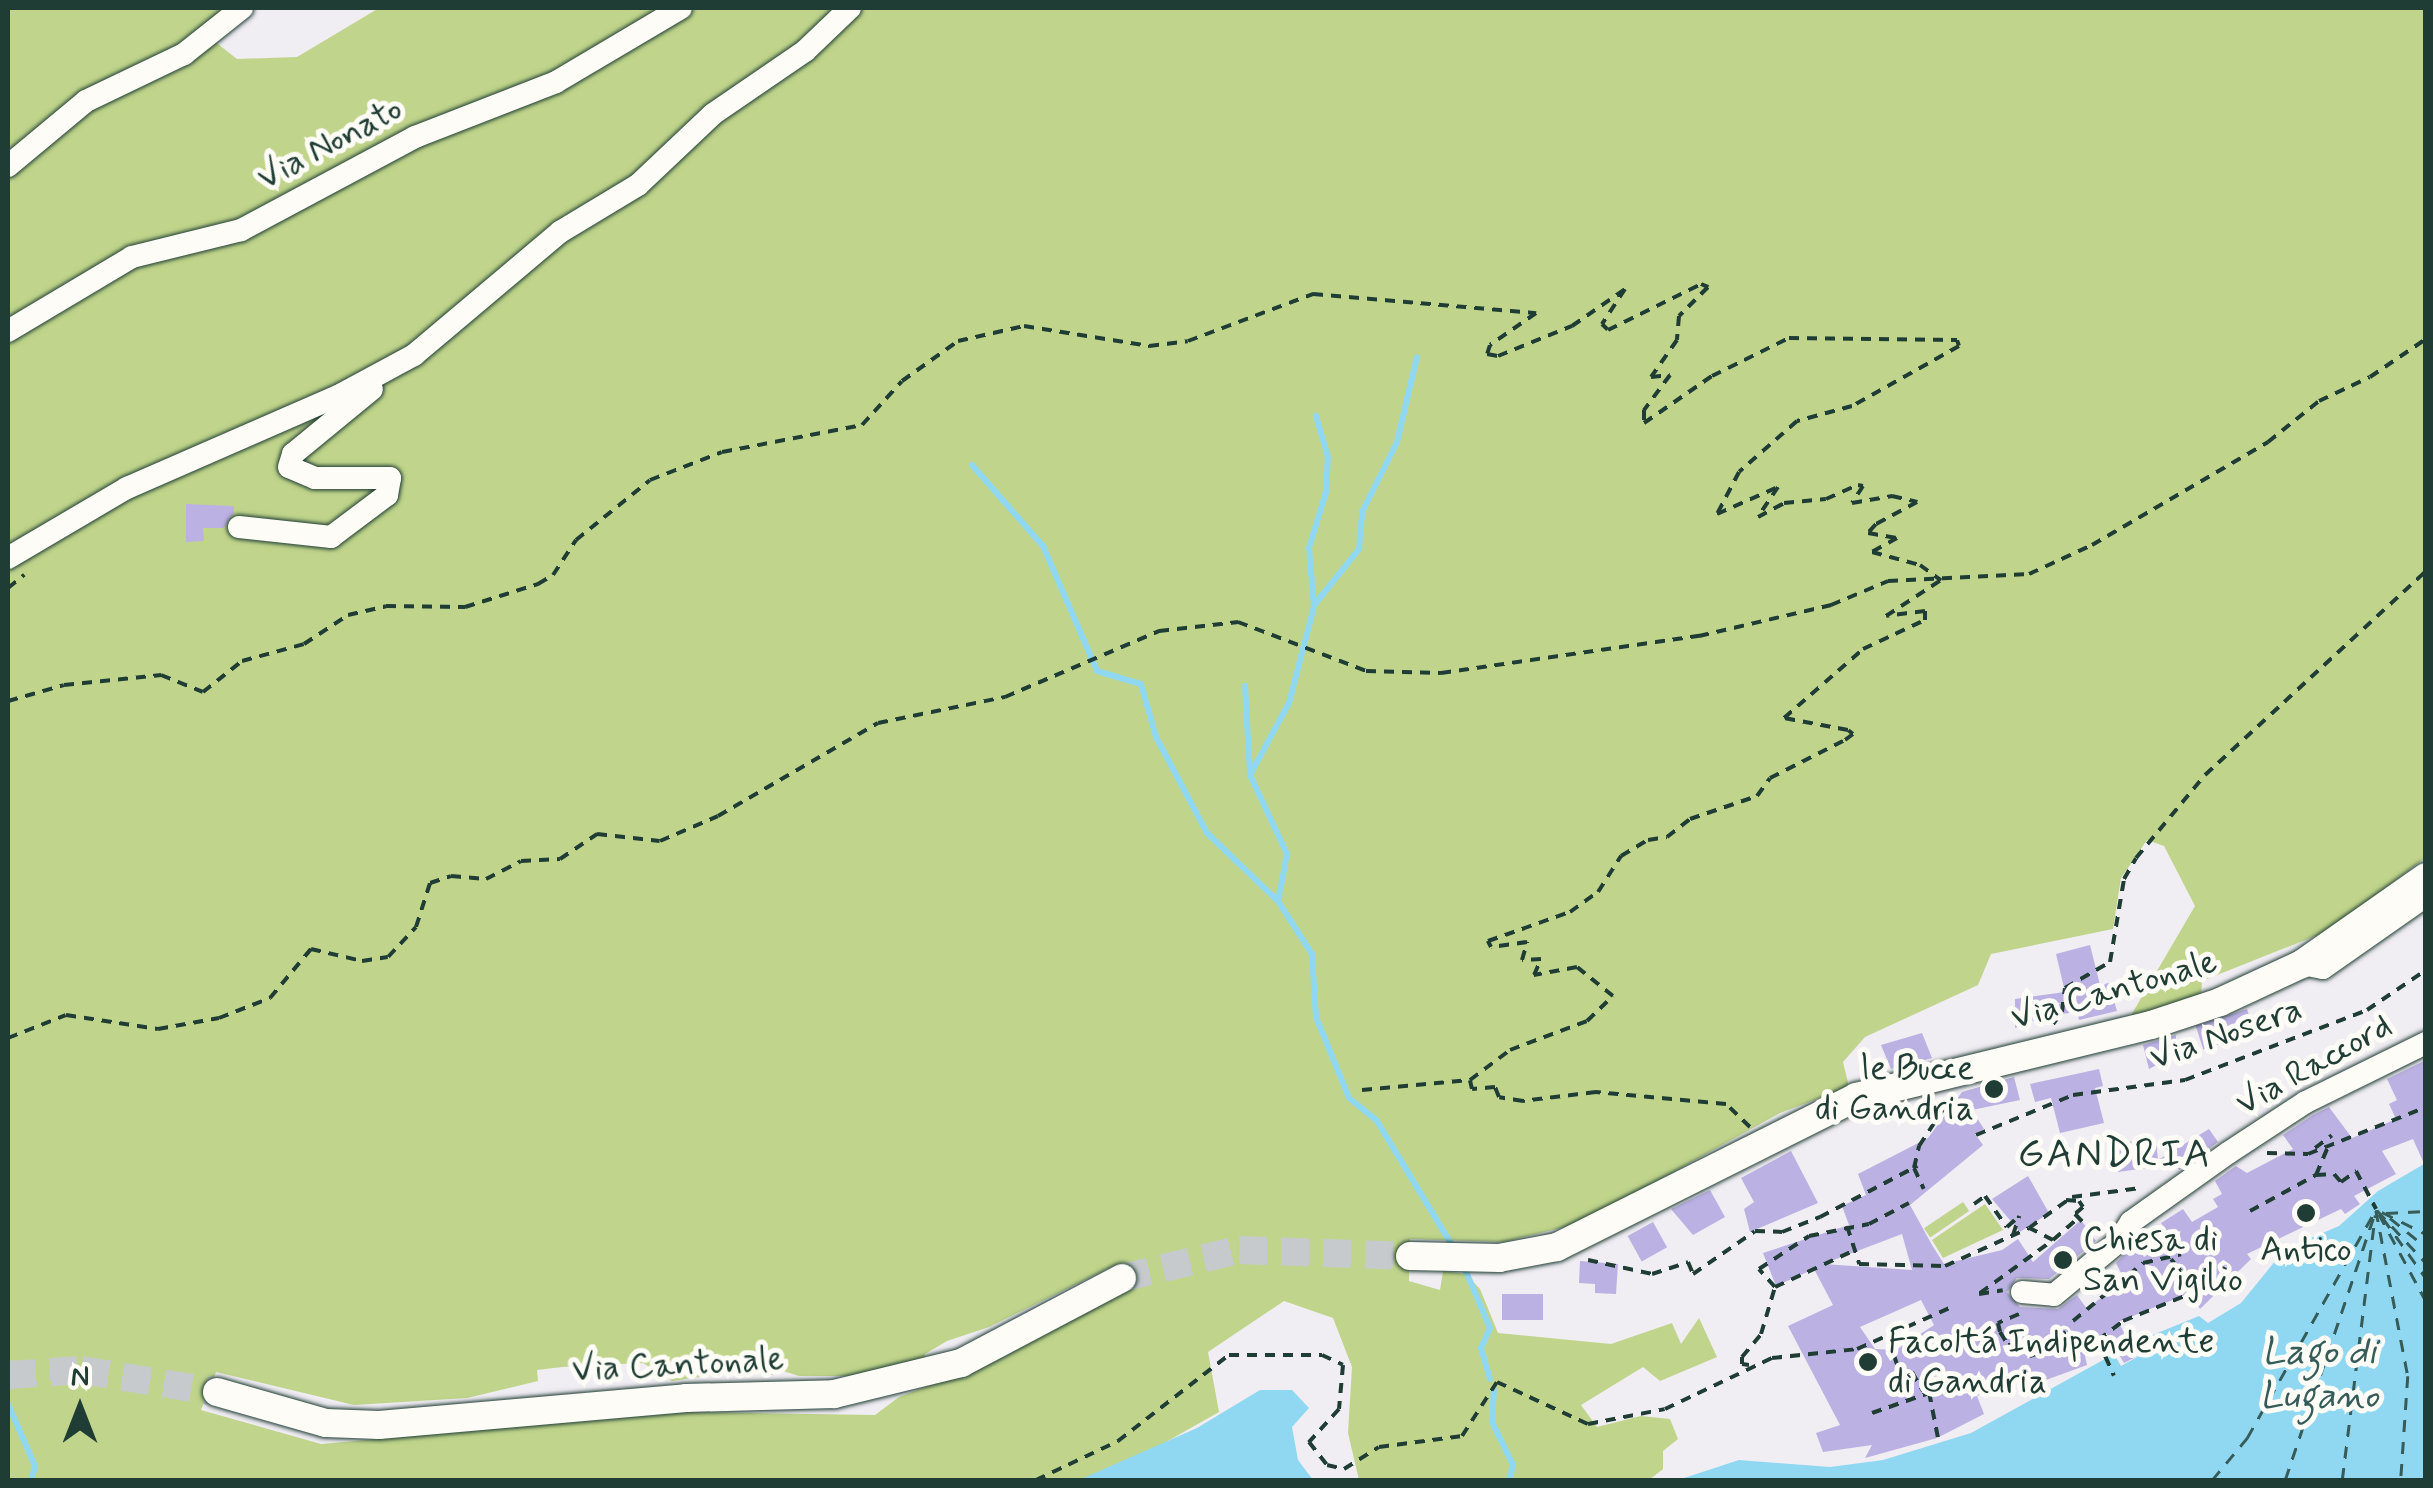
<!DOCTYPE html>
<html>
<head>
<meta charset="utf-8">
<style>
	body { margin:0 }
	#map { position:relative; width:2433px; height:1488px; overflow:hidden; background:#f0edf3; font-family:Mynerve,sans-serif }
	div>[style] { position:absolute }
	.green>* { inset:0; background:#c0d58b; transform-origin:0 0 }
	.water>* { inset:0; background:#90d8f2 }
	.stream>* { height:6px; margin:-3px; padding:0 3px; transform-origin:3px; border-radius:3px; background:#90d8f2 }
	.ferry>* { height:2.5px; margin-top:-1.25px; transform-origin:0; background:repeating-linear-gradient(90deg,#365c5a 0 12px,transparent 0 22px) }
	.building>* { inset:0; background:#bcb1e3; transform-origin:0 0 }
	.major-tunnel>* { height:28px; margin-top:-14px; transform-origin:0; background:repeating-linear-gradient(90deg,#c6cacd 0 28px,transparent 0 42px) }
	.path>* { height:4px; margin-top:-2px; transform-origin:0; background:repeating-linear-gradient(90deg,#1f3d34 0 10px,transparent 0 18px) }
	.roads { filter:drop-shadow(0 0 2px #1f3d34) drop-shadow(0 0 2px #1f3d34) }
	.minor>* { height:22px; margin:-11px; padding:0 11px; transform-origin:11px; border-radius:11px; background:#fdfcf7 }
	.major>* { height:28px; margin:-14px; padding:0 14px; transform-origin:14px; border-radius:14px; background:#fdfcf7 }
	.dots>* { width:28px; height:28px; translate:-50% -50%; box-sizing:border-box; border:5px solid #fdfcf7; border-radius:50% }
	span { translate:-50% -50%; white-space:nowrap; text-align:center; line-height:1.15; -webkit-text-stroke:10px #fdfcf7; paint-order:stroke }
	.street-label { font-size:35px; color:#1f3d34 }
	.poi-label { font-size:35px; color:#1f3d34 }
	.right { translate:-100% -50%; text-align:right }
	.left { translate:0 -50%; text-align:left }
	.water-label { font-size:38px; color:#365c5a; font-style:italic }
	.quarter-label { font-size:40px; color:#1f3d34; letter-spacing:2.5px }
	.frame { position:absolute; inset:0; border:10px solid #1f3d34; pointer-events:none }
	.north { position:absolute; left:30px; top:1358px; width:100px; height:100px; -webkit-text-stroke:8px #fdfcf7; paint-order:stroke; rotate:0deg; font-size:28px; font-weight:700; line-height:40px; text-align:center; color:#1f3d34 }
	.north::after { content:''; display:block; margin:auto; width:35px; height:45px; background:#1f3d34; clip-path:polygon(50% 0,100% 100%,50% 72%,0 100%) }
</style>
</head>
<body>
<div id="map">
	<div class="green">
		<div style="clip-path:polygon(evenodd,8px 8px,242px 8px,209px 37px,237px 59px,297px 57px,379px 8px,2425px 8px,2425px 858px,2328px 931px,2202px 981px,2201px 997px,2130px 1017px,2195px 906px,2164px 846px,2147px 840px,2121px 878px,2113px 929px,1991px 954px,1978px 985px,1865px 1037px,1843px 1062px,1849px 1087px,1780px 1113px,1581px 1223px,1504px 1242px,1410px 1239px,1409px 1281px,1440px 1290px,1443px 1271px,1466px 1274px,1480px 1289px,1498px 1333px,1611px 1344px,1672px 1323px,1681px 1344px,1699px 1318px,1717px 1357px,1660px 1381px,1643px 1367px,1581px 1405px,1597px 1427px,1641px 1416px,1670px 1419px,1678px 1439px,1663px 1451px,1663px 1469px,1649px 1480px,1359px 1480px,1348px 1433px,1352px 1367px,1333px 1318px,1284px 1301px,1208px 1352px,1219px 1412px,1143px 1455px,1079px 1480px,8px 1480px,8px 8px,1115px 1265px,1126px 1288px,1004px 1357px,899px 1397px,875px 1415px,688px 1412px,321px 1444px,201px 1410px,216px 1372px,354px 1405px,467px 1398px,538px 1381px,537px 1370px,562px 1367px,643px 1363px,672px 1381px,735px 1372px,772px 1375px,777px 1369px,799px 1376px,863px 1376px,924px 1365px,925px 1354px,947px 1341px,989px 1327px,1115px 1265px)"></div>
		<div style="left:1963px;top:1202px;width:11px;height:47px;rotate:56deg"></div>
		<div style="clip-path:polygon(1985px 1204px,2003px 1230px,1943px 1258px,1932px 1240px)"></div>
	</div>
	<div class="water">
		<div style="clip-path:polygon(2425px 1156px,2425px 1480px,1678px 1480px,1739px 1460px,1830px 1467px,1883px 1460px,1971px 1433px,2114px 1354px,2121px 1366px,2139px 1356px,2133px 1343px,2199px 1316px,2208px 1323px,2241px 1303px,2285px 1249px,2339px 1226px,2378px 1191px,2424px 1164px)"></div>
		<div style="clip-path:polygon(1260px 1390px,1292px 1390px,1309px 1408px,1292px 1427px,1298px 1460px,1313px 1480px,1079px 1480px,1197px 1428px)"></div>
	</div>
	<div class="stream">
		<div style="left:972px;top:465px;width:108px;rotate:48.8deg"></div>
		<div style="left:1043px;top:546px;width:136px;rotate:66.6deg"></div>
		<div style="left:1097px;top:671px;width:46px;rotate:16.5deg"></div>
		<div style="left:1141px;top:684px;width:55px;rotate:74.2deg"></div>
		<div style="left:1156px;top:737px;width:109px;rotate:62deg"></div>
		<div style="left:1207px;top:833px;width:98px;rotate:43.8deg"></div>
		<div style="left:1278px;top:901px;width:63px;rotate:57.3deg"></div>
		<div style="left:1312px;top:954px;width:63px;rotate:86.4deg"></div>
		<div style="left:1316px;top:1017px;width:87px;rotate:67.8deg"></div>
		<div style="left:1349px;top:1098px;width:36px;rotate:39deg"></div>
		<div style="left:1377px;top:1121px;width:147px;rotate:58.9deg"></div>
		<div style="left:1315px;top:604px;width:70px;rotate:-51.3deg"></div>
		<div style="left:1359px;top:549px;width:37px;rotate:-85deg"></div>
		<div style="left:1362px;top:512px;width:78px;rotate:-63.4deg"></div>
		<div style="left:1397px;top:442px;width:87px;rotate:-76.8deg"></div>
		<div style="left:1245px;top:686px;width:88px;rotate:86.7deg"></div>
		<div style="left:1278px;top:901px;width:48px;rotate:-79.2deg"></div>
		<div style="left:1287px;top:854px;width:87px;rotate:-115.1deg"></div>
		<div style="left:1250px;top:775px;width:82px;rotate:-61.6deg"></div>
		<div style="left:1289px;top:703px;width:100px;rotate:-75.5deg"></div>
		<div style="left:1314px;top:606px;width:58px;rotate:-94.9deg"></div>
		<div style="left:1309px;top:548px;width:59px;rotate:-73.1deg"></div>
		<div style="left:1326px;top:492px;width:35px;rotate:-87deg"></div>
		<div style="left:1328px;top:457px;width:43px;rotate:-106.3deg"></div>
		<div style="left:1464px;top:1267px;width:66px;rotate:66.9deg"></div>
		<div style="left:1490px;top:1328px;width:22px;rotate:114deg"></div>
		<div style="left:1481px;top:1348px;width:32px;rotate:74deg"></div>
		<div style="left:1494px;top:1390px;width:32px;rotate:94deg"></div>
		<div style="left:1492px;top:1422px;width:48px;rotate:64deg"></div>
		<div style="left:1513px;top:1465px;width:16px;rotate:105deg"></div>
		<div style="left:8px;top:1404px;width:68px;rotate:66.5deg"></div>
		<div style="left:35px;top:1466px;width:15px;rotate:106deg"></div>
	</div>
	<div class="ferry">
		<div style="left:2376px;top:1210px;width:169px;rotate:79.1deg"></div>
		<div style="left:2408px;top:1376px;width:104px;rotate:93.9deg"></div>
		<div style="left:2377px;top:1210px;width:72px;rotate:47.2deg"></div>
		<div style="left:2382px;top:1212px;width:49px;rotate:26.6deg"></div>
		<div style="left:2386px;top:1213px;width:40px;rotate:-2.9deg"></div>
		<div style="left:2379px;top:1214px;width:99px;rotate:61.6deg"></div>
		<div style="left:2383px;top:1218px;width:74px;rotate:54.4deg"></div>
		<div style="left:2390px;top:1218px;width:46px;rotate:38.9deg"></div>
		<div style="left:2212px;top:1480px;width:55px;rotate:-50.2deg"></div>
		<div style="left:2247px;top:1438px;width:263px;rotate:-60.6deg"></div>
		<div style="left:2285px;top:1480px;width:280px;rotate:-71.4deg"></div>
		<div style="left:2342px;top:1480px;width:267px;rotate:-82.9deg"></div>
	</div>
	<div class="building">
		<div style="clip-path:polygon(186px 504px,234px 506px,234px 513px,224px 528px,203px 528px,204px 541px,186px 542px)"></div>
		<div style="clip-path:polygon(2090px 945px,2100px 985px,2109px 983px,2117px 1011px,2079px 1020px,2077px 1012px,2046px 1016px,2015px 1028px,2015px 999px,2065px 992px,2056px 954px)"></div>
		<div style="left:2247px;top:1009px;width:25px;height:54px;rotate:72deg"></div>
		<div style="clip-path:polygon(1922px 1033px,1932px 1058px,1891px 1069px,1881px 1045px)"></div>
		<div style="clip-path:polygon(2176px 1035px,2175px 1055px,2149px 1069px,2143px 1045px)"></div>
		<div style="clip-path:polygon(evenodd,2426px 1060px,2426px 1168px,2413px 1139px,2382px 1151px,2396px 1174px,2354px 1196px,2360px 1204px,2345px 1214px,2341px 1209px,2247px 1254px,2251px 1259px,2200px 1309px,2190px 1293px,2118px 1322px,2138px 1356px,2124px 1363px,2106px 1333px,2084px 1351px,2087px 1365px,2035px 1384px,2030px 1371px,1977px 1396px,1984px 1414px,1937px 1438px,1865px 1458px,1872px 1445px,1823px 1452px,1816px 1433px,1840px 1425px,1788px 1326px,1833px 1305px,1814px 1269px,1776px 1286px,1763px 1253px,1849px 1225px,1842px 1206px,1866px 1195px,1858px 1174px,1928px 1138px,1962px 1092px,2014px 1077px,2020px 1100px,1972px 1110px,1984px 1129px,1975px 1134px,1983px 1145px,1910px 1205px,1932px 1245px,1944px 1264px,2002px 1250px,2018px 1239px,2033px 1262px,2081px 1220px,2096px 1241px,2049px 1279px,2017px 1278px,2007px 1292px,2020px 1307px,2058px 1309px,2077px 1295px,2087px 1309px,2124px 1279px,2116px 1263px,2136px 1242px,2144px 1257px,2172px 1240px,2161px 1223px,2183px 1209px,2192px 1222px,2218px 1207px,2213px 1199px,2222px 1194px,2215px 1181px,2236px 1166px,2247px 1173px,2293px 1149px,2283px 1135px,2313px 1115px,2329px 1107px,2352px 1138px,2396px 1119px,2389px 1104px,2397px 1100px,2387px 1079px,2426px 1060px,1902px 1234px,1912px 1270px,1823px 1264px,1902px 1234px,2426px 1060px,1921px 1300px,1934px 1325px,1896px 1350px,1875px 1349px,1860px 1327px,1921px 1300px)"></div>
		<div style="clip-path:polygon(2099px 1069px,2103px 1086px,2095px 1088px,2104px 1123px,2060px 1133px,2051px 1098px,2035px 1102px,2030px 1084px)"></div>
		<div style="clip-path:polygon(2209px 1129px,2218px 1142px,2179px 1170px,2175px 1164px,2118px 1172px,2114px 1142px,2156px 1141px,2158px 1160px)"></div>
		<div style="clip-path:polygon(1791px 1151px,1818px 1203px,1750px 1232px,1744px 1209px,1754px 1202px,1741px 1178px)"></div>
		<div style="clip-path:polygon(2028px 1176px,2049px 1213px,2020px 1232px,1992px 1199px)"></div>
		<div style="clip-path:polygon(1710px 1190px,1725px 1217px,1693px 1235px,1671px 1209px)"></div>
		<div style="left:1653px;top:1222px;width:29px;height:29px;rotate:61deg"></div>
		<div style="clip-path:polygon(1580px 1261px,1618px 1264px,1616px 1294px,1595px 1293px,1595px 1284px,1579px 1283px)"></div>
		<div style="left:1543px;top:1294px;width:26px;height:41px;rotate:90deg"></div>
	</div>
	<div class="major-tunnel">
		<div style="left:1122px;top:1278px;width:120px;rotate:-13.5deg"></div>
		<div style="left:1239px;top:1250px;width:171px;rotate:2deg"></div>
		<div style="left:8px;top:1375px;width:73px;rotate:-3.9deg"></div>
		<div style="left:81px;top:1370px;width:138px;rotate:9.2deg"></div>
	</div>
	<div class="path">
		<div style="left:8px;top:588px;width:21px;rotate:-39deg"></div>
		<div style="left:8px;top:701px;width:58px;rotate:-15.9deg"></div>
		<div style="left:64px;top:685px;width:98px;rotate:-5.9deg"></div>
		<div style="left:161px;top:675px;width:45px;rotate:22deg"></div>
		<div style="left:203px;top:692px;width:50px;rotate:-38.5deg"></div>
		<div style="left:242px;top:661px;width:64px;rotate:-15.3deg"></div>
		<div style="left:304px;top:644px;width:53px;rotate:-33.4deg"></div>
		<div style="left:348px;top:615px;width:39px;rotate:-13deg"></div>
		<div style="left:386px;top:606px;width:79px;rotate:0.7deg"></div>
		<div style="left:465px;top:607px;width:77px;rotate:-17.5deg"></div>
		<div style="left:538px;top:584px;width:17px;rotate:-31deg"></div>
		<div style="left:553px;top:575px;width:42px;rotate:-56.7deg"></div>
		<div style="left:576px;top:540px;width:95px;rotate:-39deg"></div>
		<div style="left:650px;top:480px;width:77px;rotate:-21.3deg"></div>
		<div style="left:722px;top:452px;width:143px;rotate:-10.9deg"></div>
		<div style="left:862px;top:425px;width:59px;rotate:-47.7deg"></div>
		<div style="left:902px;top:381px;width:69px;rotate:-35.5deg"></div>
		<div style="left:958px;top:341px;width:68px;rotate:-12.8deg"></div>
		<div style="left:1024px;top:326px;width:127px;rotate:9.1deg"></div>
		<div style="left:1149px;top:346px;width:39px;rotate:-7deg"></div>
		<div style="left:1188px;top:341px;width:134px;rotate:-20.6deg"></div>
		<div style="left:1313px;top:294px;width:224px;rotate:4.9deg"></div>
		<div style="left:1536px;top:313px;width:56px;rotate:145.2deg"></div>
		<div style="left:1490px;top:345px;width:9px;rotate:108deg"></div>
		<div style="left:1487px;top:354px;width:11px;rotate:10deg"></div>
		<div style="left:1498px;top:356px;width:80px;rotate:-22.1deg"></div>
		<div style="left:1572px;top:326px;width:65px;rotate:-34.9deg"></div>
		<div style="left:1625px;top:289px;width:42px;rotate:123.3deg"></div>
		<div style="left:1602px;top:324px;width:8px;rotate:45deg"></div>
		<div style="left:1608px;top:330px;width:104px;rotate:-26.3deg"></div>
		<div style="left:1701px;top:284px;width:8px;rotate:23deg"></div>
		<div style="left:1708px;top:287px;width:41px;rotate:135deg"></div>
		<div style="left:1679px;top:316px;width:24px;rotate:95deg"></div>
		<div style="left:1677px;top:340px;width:45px;rotate:125.1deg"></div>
		<div style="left:1651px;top:377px;width:19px;rotate:-6deg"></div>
		<div style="left:1670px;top:375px;width:44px;rotate:126.6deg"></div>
		<div style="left:1644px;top:410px;width:13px;rotate:90deg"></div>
		<div style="left:1644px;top:423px;width:83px;rotate:-34.7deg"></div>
		<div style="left:1712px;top:376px;width:86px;rotate:-26.3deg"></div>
		<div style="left:1789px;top:338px;width:168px;rotate:0.7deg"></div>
		<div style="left:1957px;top:340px;width:6px;rotate:72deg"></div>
		<div style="left:1959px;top:346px;width:123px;rotate:150.7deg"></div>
		<div style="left:1852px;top:406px;width:57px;rotate:164.7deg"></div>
		<div style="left:1797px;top:421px;width:77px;rotate:138.7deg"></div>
		<div style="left:1739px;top:472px;width:47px;rotate:117.6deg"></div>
		<div style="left:1717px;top:514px;width:67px;rotate:-23.9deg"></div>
		<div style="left:1778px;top:487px;width:36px;rotate:124deg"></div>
		<div style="left:1758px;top:517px;width:30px;rotate:-28deg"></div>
		<div style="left:1784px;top:503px;width:42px;rotate:-5.4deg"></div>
		<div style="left:1826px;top:499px;width:35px;rotate:-24deg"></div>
		<div style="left:1858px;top:485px;width:5px;rotate:11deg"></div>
		<div style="left:1863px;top:486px;width:20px;rotate:123deg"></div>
		<div style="left:1852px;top:503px;width:41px;rotate:-9.9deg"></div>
		<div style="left:1892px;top:496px;width:26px;rotate:13deg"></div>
		<div style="left:1917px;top:502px;width:47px;rotate:151.8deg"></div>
		<div style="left:1876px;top:524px;width:12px;rotate:132deg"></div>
		<div style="left:1868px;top:533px;width:29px;rotate:10deg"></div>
		<div style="left:1897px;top:538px;width:29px;rotate:151deg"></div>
		<div style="left:1872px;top:552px;width:50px;rotate:15.2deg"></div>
		<div style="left:1920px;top:565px;width:26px;rotate:36deg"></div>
		<div style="left:2053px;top:1024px;width:15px;rotate:-53deg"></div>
		<div style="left:2062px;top:1012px;width:24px;rotate:-83deg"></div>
		<div style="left:2065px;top:988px;width:52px;rotate:-30deg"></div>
		<div style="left:2110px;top:962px;width:84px;rotate:-80.4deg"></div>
		<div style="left:2124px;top:879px;width:24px;rotate:-60deg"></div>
		<div style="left:2136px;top:858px;width:108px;rotate:-50.3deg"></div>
		<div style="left:2205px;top:775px;width:301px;rotate:-42.7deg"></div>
		<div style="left:8px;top:1038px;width:62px;rotate:-21.6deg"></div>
		<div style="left:66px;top:1015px;width:93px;rotate:8.7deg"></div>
		<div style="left:158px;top:1029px;width:62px;rotate:-10.2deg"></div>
		<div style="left:219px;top:1018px;width:55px;rotate:-21.4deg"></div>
		<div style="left:270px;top:998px;width:64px;rotate:-50.1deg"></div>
		<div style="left:311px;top:949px;width:52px;rotate:13.2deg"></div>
		<div style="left:362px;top:961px;width:26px;rotate:-9deg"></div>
		<div style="left:388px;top:957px;width:41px;rotate:-47deg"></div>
		<div style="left:416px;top:927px;width:46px;rotate:-72.3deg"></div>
		<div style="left:430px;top:883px;width:22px;rotate:-18deg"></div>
		<div style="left:451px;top:876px;width:35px;rotate:5deg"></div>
		<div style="left:486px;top:879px;width:39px;rotate:-27deg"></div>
		<div style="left:521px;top:861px;width:39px;rotate:-3deg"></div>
		<div style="left:560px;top:859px;width:45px;rotate:-34deg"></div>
		<div style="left:597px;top:834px;width:63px;rotate:6.3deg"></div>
		<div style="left:660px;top:841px;width:63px;rotate:-23.3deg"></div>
		<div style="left:718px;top:816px;width:185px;rotate:-30.2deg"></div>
		<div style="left:878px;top:723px;width:130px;rotate:-11.6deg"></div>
		<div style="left:1005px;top:697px;width:168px;rotate:-23.2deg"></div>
		<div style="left:1159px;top:631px;width:80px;rotate:-6.5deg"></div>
		<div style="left:1238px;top:622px;width:137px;rotate:20.9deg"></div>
		<div style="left:1366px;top:671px;width:75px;rotate:1.5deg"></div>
		<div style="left:1441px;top:673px;width:261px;rotate:-8.2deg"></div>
		<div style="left:1699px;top:636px;width:136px;rotate:-13.2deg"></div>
		<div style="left:1831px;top:605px;width:62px;rotate:-22.8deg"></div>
		<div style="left:1888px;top:581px;width:141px;rotate:-2.8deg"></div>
		<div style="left:2029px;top:574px;width:69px;rotate:-24.7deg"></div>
		<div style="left:2092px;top:545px;width:204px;rotate:-30.3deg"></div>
		<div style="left:2268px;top:442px;width:65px;rotate:-38.8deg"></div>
		<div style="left:2319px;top:401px;width:56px;rotate:-25.2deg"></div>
		<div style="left:2370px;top:377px;width:68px;rotate:-34.2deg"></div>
		<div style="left:1362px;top:1090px;width:108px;rotate:-5.3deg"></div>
		<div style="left:1750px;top:1127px;width:33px;rotate:-136deg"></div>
		<div style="left:1726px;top:1104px;width:131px;rotate:-174.7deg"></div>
		<div style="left:1596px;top:1092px;width:74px;rotate:173deg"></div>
		<div style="left:1523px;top:1101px;width:24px;rotate:-171deg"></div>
		<div style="left:1499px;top:1097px;width:11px;rotate:-112deg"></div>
		<div style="left:1495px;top:1087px;width:23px;rotate:175deg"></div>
		<div style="left:1472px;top:1089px;width:9px;rotate:-103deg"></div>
		<div style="left:1470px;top:1080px;width:50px;rotate:-36.9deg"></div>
		<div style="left:1510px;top:1050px;width:82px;rotate:-20.6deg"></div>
		<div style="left:1587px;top:1021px;width:36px;rotate:-44deg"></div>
		<div style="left:1613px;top:996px;width:46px;rotate:-141.1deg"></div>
		<div style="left:1577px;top:967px;width:44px;rotate:169.5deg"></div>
		<div style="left:1534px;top:975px;width:17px;rotate:-66deg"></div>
		<div style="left:1541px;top:959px;width:19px;rotate:177deg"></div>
		<div style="left:1522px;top:960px;width:19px;rotate:-74deg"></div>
		<div style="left:1527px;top:942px;width:36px;rotate:172deg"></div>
		<div style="left:1491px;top:947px;width:7px;rotate:-117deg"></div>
		<div style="left:1488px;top:941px;width:87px;rotate:-19.5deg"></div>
		<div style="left:1570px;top:912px;width:34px;rotate:-36deg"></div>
		<div style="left:1598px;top:892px;width:43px;rotate:-57.4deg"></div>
		<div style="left:1621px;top:856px;width:31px;rotate:-31deg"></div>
		<div style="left:1648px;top:840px;width:19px;rotate:-9deg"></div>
		<div style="left:1667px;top:837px;width:29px;rotate:-38deg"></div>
		<div style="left:1690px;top:819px;width:71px;rotate:-18.9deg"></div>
		<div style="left:1757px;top:796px;width:22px;rotate:-54deg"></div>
		<div style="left:1770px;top:778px;width:84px;rotate:-26.9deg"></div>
		<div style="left:1845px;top:740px;width:10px;rotate:-37deg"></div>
		<div style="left:1853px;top:734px;width:6px;rotate:-141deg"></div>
		<div style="left:1848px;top:730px;width:65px;rotate:-169.4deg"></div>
		<div style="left:1784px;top:718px;width:105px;rotate:-41.1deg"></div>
		<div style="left:1863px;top:649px;width:68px;rotate:-25.1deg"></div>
		<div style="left:1925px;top:620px;width:9px;rotate:-90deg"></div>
		<div style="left:1925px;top:611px;width:39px;rotate:173deg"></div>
		<div style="left:1886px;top:616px;width:66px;rotate:-33.2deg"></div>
		<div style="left:1976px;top:1135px;width:105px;rotate:-22.4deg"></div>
		<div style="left:2073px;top:1095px;width:113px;rotate:-7.6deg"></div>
		<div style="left:2185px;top:1080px;width:195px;rotate:-21deg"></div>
		<div style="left:2367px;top:1010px;width:71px;rotate:-34.1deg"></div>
		<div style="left:2315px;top:1148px;width:21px;rotate:-37deg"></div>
		<div style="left:2267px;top:1153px;width:41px;rotate:1.4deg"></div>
		<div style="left:2308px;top:1154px;width:127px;rotate:-21.7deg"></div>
		<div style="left:1914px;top:1168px;width:23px;rotate:-77deg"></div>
		<div style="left:1919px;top:1146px;width:56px;rotate:-56.6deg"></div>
		<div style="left:1914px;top:1168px;width:23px;rotate:65deg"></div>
		<div style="left:2316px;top:1175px;width:18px;rotate:-3deg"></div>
		<div style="left:2334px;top:1174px;width:11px;rotate:49deg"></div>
		<div style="left:2341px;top:1182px;width:19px;rotate:-36deg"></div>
		<div style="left:2356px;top:1171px;width:43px;rotate:62.2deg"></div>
		<div style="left:2066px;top:1200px;width:13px;rotate:4deg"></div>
		<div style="left:2079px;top:1201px;width:7px;rotate:56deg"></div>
		<div style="left:2083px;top:1207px;width:11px;rotate:139deg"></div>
		<div style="left:2075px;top:1214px;width:29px;rotate:46deg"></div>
		<div style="left:1974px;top:1204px;width:14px;rotate:-36deg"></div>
		<div style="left:1985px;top:1196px;width:38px;rotate:55deg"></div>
		<div style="left:2007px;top:1227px;width:15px;rotate:-42deg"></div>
		<div style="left:2250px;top:1211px;width:75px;rotate:-28.6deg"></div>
		<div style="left:2316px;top:1175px;width:30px;rotate:-67deg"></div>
		<div style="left:1847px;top:1226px;width:40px;rotate:72deg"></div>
		<div style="left:1859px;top:1264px;width:86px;rotate:1.3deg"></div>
		<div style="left:1945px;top:1266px;width:92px;rotate:-24.3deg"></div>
		<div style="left:2029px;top:1228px;width:53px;rotate:-35.8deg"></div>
		<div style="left:2072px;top:1197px;width:69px;rotate:-7.5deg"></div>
		<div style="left:2013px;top:1235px;width:20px;rotate:-72deg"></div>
		<div style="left:2053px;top:1240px;width:33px;rotate:-41deg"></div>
		<div style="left:1588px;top:1260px;width:66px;rotate:12.3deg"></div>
		<div style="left:1652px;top:1274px;width:38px;rotate:-18deg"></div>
		<div style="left:1688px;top:1262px;width:13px;rotate:67deg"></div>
		<div style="left:1693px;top:1274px;width:75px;rotate:-34.7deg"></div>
		<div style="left:1755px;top:1231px;width:27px;rotate:2deg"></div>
		<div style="left:1782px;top:1232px;width:41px;rotate:-21.5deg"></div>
		<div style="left:1820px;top:1217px;width:110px;rotate:-27.7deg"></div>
		<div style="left:1775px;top:1287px;width:24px;rotate:-132deg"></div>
		<div style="left:1759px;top:1269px;width:60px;rotate:-33.4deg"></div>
		<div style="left:1809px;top:1236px;width:61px;rotate:-11.3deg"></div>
		<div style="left:1869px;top:1224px;width:45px;rotate:-27.7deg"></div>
		<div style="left:1980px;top:1293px;width:90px;rotate:-36deg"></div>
		<div style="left:2053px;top:1240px;width:27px;rotate:-153deg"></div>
		<div style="left:1979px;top:1294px;width:24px;rotate:-9deg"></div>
		<div style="left:2019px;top:1314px;width:23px;rotate:157deg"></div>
		<div style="left:1998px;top:1323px;width:9px;rotate:77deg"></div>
		<div style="left:2000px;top:1332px;width:15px;rotate:58deg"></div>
		<div style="left:2008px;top:1345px;width:17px;rotate:-3deg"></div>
		<div style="left:2025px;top:1344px;width:13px;rotate:67deg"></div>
		<div style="left:2030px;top:1356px;width:6px;rotate:-18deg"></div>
		<div style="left:2073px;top:1321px;width:91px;rotate:-39.6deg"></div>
		<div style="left:2143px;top:1263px;width:39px;rotate:-13deg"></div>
		<div style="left:1888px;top:1338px;width:37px;rotate:71deg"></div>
		<div style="left:1900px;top:1373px;width:12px;rotate:-5deg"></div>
		<div style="left:1912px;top:1372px;width:22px;rotate:60deg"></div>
		<div style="left:2098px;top:1340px;width:31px;rotate:-37deg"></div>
		<div style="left:2123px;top:1321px;width:80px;rotate:-22.1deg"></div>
		<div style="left:2197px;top:1291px;width:41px;rotate:-129.1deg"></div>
		<div style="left:2052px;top:1348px;width:32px;rotate:2deg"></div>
		<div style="left:2084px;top:1349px;width:17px;rotate:-33deg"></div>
		<div style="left:2098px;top:1340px;width:39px;rotate:66deg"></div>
		<div style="left:2028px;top:1349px;width:21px;rotate:-14deg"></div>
		<div style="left:1749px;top:1365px;width:7px;rotate:-172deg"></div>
		<div style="left:1742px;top:1364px;width:7px;rotate:-90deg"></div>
		<div style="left:1742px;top:1357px;width:30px;rotate:-50deg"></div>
		<div style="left:1761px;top:1334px;width:49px;rotate:-73.4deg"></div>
		<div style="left:1775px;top:1287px;width:86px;rotate:-24.8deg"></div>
		<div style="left:1929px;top:1392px;width:52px;rotate:78.9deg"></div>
		<div style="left:1872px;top:1413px;width:100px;rotate:-19.3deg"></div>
		<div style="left:1036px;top:1480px;width:91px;rotate:-25.4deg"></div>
		<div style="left:1118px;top:1441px;width:140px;rotate:-37.8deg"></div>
		<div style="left:1229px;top:1355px;width:93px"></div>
		<div style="left:1322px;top:1355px;width:23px;rotate:25deg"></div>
		<div style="left:1343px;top:1365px;width:44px;rotate:95.2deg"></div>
		<div style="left:1339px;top:1409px;width:45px;rotate:132.3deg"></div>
		<div style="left:1309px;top:1442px;width:29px;rotate:52deg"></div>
		<div style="left:1327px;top:1465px;width:17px;rotate:13deg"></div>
		<div style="left:1344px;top:1469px;width:41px;rotate:-32.2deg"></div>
		<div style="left:1379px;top:1447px;width:84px;rotate:-7.5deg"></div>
		<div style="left:1462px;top:1436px;width:64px;rotate:-57.1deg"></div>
		<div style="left:1497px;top:1382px;width:100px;rotate:24.8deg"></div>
		<div style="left:1588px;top:1424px;width:78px;rotate:-11deg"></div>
		<div style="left:1665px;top:1409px;width:119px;rotate:-25.5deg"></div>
		<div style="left:1772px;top:1358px;width:85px;rotate:-6deg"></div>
		<div style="left:1857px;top:1349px;width:104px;rotate:-23.9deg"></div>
	</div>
	<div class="roads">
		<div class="minor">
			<div style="left:8px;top:166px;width:102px;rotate:-39.8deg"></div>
			<div style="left:86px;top:101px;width:109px;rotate:-25.6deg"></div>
			<div style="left:184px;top:54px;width:74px;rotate:-38.4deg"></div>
			<div style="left:8px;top:331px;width:144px;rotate:-30.8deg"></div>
			<div style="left:132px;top:257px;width:112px;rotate:-13.9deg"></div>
			<div style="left:241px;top:230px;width:197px;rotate:-28.1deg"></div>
			<div style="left:415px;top:137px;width:151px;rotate:-21.3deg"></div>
			<div style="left:556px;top:82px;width:145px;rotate:-30.6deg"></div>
			<div style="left:239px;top:527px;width:93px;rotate:6.2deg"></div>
			<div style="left:331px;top:537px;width:70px;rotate:-36.9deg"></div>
			<div style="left:387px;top:495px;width:17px;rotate:-80deg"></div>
			<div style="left:390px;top:478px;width:75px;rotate:180deg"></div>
			<div style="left:315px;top:478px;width:28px;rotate:-157deg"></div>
			<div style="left:289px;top:467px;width:14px;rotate:-73deg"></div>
			<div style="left:293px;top:454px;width:102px;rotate:-39.4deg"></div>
			<div style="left:8px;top:558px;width:138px;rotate:-30.5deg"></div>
			<div style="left:127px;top:488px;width:232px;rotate:-23.6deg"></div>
			<div style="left:340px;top:395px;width:84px;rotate:-28.4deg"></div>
			<div style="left:414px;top:355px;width:191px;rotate:-40.1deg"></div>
			<div style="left:560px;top:232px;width:91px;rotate:-31.1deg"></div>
			<div style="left:638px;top:185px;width:103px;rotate:-43.4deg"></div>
			<div style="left:713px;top:114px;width:112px;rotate:-34.4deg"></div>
			<div style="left:805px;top:51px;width:62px;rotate:-43.7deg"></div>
			<div style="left:2302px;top:964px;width:21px;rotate:11deg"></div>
			<div style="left:2323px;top:968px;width:126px;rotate:-35deg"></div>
			<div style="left:2022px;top:1292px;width:32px;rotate:5deg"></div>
			<div style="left:2054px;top:1295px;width:85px;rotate:-39.7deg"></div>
			<div style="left:2119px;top:1241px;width:22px;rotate:-58deg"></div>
			<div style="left:2131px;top:1222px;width:119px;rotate:-35.4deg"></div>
			<div style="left:2228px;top:1153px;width:93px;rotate:-33.2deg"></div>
			<div style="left:2306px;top:1102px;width:134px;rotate:-26.2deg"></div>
		</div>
		<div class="major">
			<div style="left:1410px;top:1256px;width:89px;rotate:1.3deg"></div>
			<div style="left:1499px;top:1258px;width:59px;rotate:-10.7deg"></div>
			<div style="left:1557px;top:1247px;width:335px;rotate:-26.6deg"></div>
			<div style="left:1856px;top:1097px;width:304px;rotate:-13.7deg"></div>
			<div style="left:2151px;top:1025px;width:73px;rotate:-18.4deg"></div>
			<div style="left:2220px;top:1002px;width:90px;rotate:-24.9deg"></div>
			<div style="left:2302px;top:964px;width:151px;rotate:-35.1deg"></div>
			<div style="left:217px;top:1392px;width:113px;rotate:15.9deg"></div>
			<div style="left:326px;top:1423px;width:53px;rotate:2.2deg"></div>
			<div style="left:379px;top:1425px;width:308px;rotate:-5deg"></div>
			<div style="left:686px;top:1398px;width:148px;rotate:-1.5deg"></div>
			<div style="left:834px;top:1394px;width:131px;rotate:-13.7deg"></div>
			<div style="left:961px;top:1363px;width:182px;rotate:-27.8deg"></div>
		</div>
	</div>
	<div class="dots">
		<div style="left:1994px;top:1089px;background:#1f3d34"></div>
		<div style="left:2306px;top:1213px;background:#1f3d34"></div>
		<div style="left:2063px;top:1260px;background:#1f3d34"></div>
		<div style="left:1868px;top:1362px;background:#1f3d34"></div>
	</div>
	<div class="street-label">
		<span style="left:330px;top:144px;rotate:-28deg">Via Nonato</span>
		<span style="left:2114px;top:990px;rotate:-16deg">Via Cantonale</span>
		<span style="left:2226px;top:1034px;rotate:-19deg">Via Nosera</span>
		<span style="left:2314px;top:1065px;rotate:-29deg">Via Raccord</span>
		<span style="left:678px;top:1365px;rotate:-3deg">Via Cantonale</span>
	</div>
	<div class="poi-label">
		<span class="right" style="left:1974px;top:1089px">le Bucce<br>di Gandria</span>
		<span class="left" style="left:2083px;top:1260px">Chiesa di<br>San Vigilio</span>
		<span style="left:2306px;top:1250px">Antico</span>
		<span class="left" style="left:1888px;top:1362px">Facoltá Indipendente<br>di Gandria</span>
	</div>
	<div class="water-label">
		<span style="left:2319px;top:1375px">Lago di<br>Lugano</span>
	</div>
	<div class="quarter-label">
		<span style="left:2115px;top:1155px">GANDRIA</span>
	</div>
	<div class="frame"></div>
	<div class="north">N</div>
</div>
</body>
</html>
